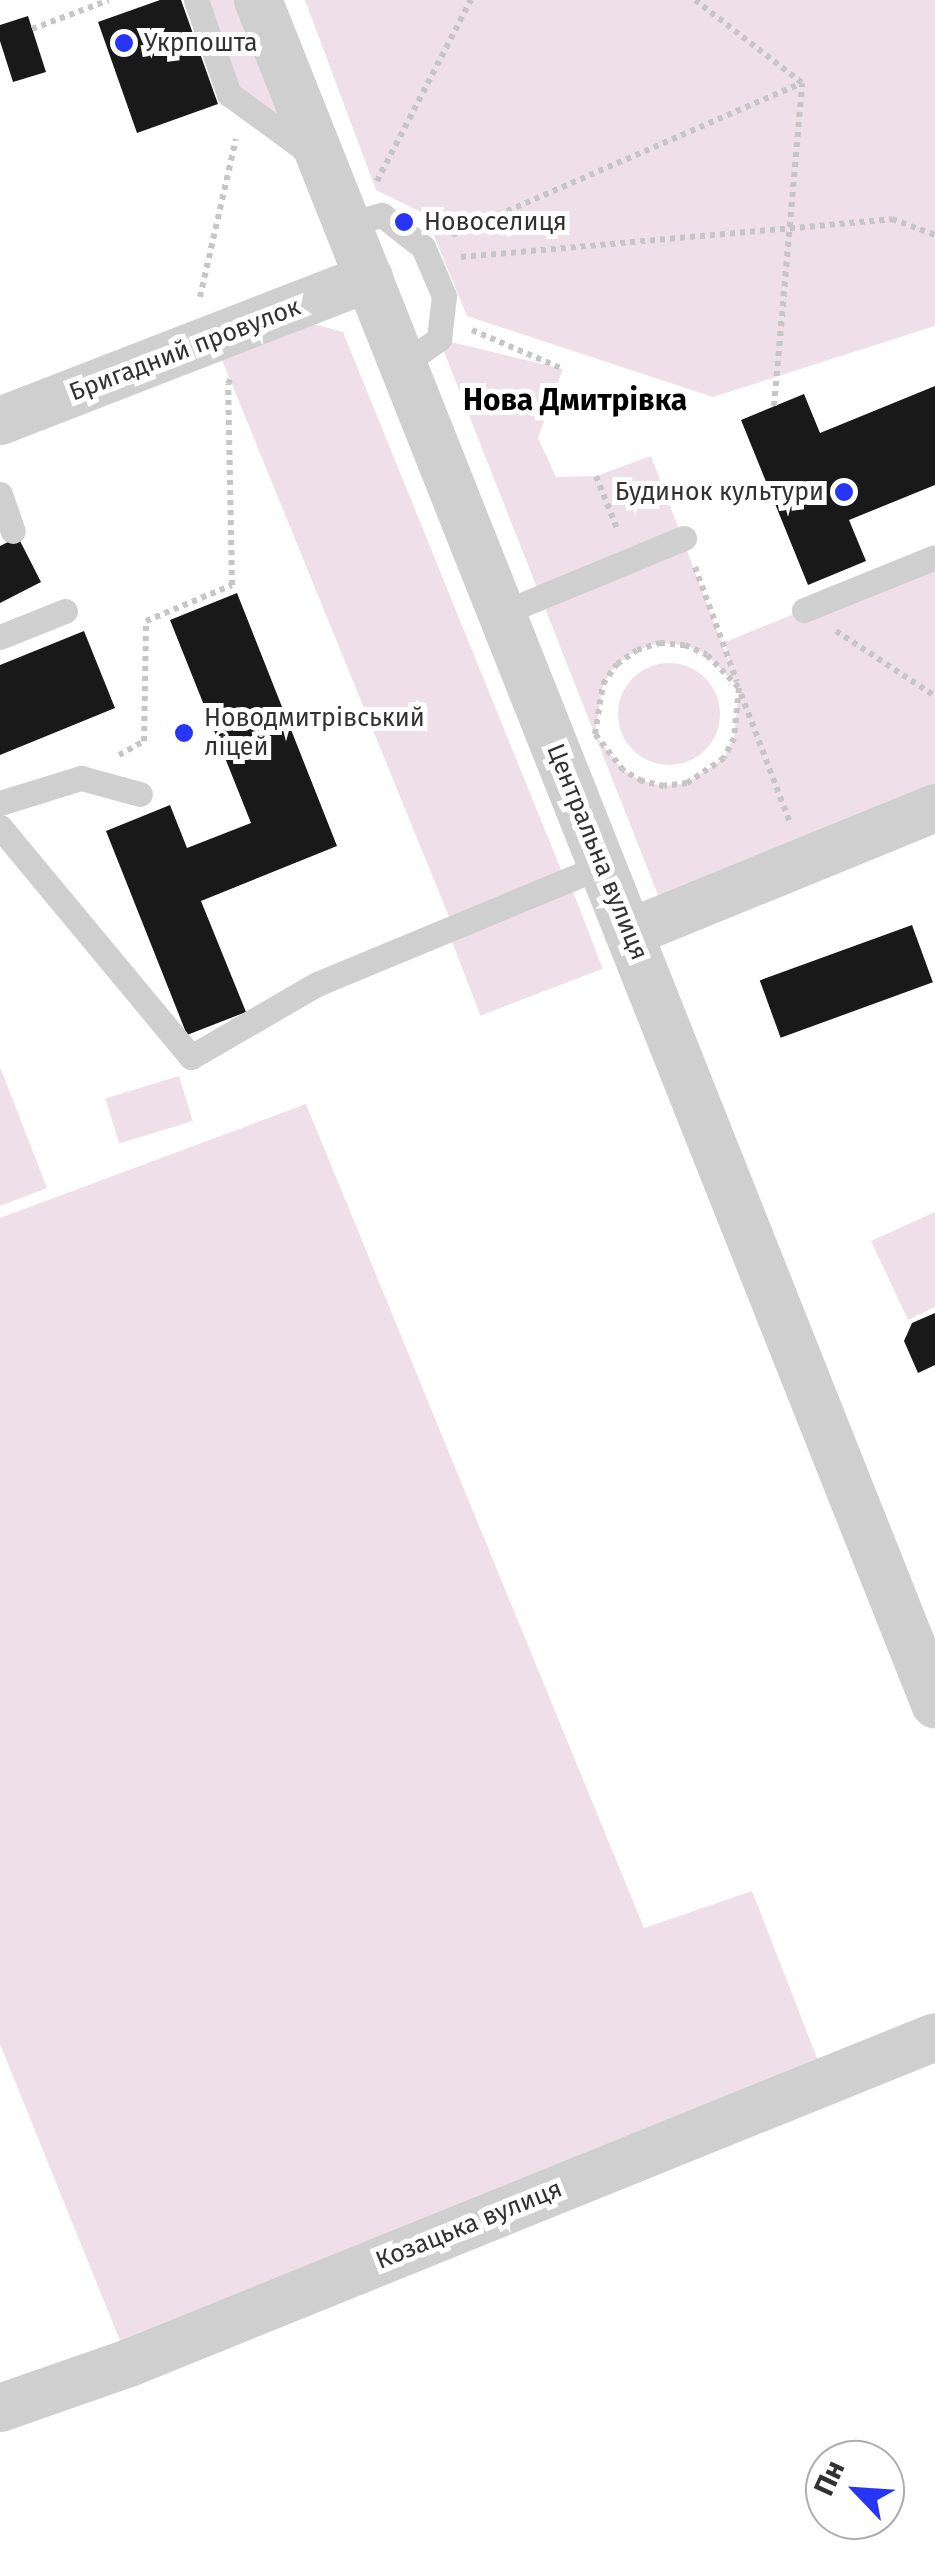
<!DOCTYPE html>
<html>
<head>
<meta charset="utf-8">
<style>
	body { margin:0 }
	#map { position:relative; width:935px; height:2570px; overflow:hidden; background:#fff; font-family:"Fira Sans",sans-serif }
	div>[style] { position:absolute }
	.green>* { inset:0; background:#efdfe8; transform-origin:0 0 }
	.round { border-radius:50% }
	.building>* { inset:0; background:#191919; transform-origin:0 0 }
	.path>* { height:6px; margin-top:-3px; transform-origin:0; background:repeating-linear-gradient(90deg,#c6c6c6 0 5px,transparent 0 10px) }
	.lane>* { height:25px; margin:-12.5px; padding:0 12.5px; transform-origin:12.5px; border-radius:12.5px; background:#cfcfcf }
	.street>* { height:48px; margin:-24px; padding:0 24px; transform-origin:24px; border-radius:24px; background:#cfcfcf }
	.dots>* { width:28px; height:28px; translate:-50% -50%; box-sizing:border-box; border:5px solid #fff; border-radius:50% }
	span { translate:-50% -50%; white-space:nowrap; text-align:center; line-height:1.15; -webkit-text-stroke:10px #fff; paint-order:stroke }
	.poi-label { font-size:25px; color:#323232 }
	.left { translate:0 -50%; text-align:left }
	.right { translate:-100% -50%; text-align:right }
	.street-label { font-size:25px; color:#323232 }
	.quarter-label { font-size:30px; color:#000; font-weight:700 }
	.north { position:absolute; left:805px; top:2440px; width:100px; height:100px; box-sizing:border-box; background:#fff; border:2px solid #adadad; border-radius:50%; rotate:295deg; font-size:28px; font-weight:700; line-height:40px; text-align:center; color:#323232 }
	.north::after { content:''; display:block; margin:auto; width:35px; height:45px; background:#2735f6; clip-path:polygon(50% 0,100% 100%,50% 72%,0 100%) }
</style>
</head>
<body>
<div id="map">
	<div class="green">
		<div style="clip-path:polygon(196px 0,258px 0,323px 162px,229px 94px)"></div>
		<div style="clip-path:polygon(305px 0,935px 0,935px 326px,713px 397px,467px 316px,425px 214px,376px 190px)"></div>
		<div style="clip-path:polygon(298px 320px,343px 332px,564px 877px,452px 924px,220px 355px)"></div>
		<div style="clip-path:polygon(evenodd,439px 339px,563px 369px,538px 438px,556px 477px,596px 476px,651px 456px,730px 664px,725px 642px,935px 557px,935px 808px,667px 918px,439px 339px,660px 643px,685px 645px,707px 655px,739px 688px,734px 738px,724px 758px,687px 783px,664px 786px,642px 781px,623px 770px,595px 735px,603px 684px,617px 664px,637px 650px,660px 643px)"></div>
		<div class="round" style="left:618px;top:663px;width:102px;height:102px"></div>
		<div style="left:569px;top:881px;width:94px;height:131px;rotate:69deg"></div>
		<div style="clip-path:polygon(0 1067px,47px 1188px,0 1206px)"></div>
		<div style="left:179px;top:1076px;width:47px;height:77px;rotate:73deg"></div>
		<div style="clip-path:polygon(306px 1104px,644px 1928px,752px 1891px,826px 2081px,129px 2363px,0 2044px,0 1218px)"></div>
		<div style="clip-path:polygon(935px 1212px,935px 1307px,908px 1320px,871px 1241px)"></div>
	</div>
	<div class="building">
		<div style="clip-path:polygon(160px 0,181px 0,218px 104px,137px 133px,98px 22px)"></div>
		<div style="clip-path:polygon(28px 16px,46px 72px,13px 82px,0 41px,0 25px)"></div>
		<div style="clip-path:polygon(935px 386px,935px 485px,849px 520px,866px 561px,808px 585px,741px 420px,804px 394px,820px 433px)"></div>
		<div style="clip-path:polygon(18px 537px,41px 582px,0 603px,0 546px)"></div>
		<div style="clip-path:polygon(237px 593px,337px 846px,201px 901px,246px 1012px,187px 1035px,106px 831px,170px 805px,187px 848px,251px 823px,170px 620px)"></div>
		<div style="clip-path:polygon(84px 631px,115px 708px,0 755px,0 665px)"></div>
		<div style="left:912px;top:925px;width:61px;height:162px;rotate:70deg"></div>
		<div style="clip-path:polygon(935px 1313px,935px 1365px,918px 1373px,904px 1341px,912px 1323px)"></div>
	</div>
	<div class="path">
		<div style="left:695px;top:0;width:135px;rotate:37.8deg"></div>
		<div style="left:32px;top:29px;width:82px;rotate:-20.6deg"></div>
		<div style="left:377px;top:181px;width:204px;rotate:-62.6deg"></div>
		<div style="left:452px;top:235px;width:382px;rotate:-23.5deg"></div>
		<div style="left:461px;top:257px;width:433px;rotate:-5deg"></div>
		<div style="left:892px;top:219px;width:46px;rotate:20.4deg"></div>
		<div style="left:200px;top:297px;width:162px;rotate:-77.2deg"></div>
		<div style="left:472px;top:330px;width:99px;rotate:23.2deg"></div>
		<div style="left:774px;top:406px;width:324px;rotate:-85deg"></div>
		<div style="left:596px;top:476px;width:59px;rotate:68.2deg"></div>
		<div style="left:695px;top:567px;width:122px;rotate:69.9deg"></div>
		<div style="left:836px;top:631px;width:118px;rotate:33.3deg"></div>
		<div style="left:660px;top:643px;width:25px;rotate:5deg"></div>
		<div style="left:685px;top:645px;width:24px;rotate:24deg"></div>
		<div style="left:707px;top:655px;width:46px;rotate:45.9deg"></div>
		<div style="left:739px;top:688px;width:50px;rotate:95.7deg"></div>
		<div style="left:734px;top:738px;width:22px;rotate:117deg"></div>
		<div style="left:724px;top:758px;width:45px;rotate:146deg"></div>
		<div style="left:687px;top:783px;width:23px;rotate:173deg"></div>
		<div style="left:664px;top:786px;width:23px;rotate:-167deg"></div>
		<div style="left:642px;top:781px;width:22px;rotate:-150deg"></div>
		<div style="left:623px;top:770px;width:46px;rotate:-127.9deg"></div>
		<div style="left:595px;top:734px;width:51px;rotate:-80.9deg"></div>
		<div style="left:603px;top:684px;width:24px;rotate:-55deg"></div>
		<div style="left:617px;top:664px;width:24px;rotate:-35deg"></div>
		<div style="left:637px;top:650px;width:24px;rotate:-17deg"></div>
		<div style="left:741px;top:694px;width:138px;rotate:69.2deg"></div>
		<div style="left:119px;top:755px;width:29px;rotate:-29deg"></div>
		<div style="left:144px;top:741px;width:120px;rotate:-89deg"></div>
		<div style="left:146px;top:621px;width:93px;rotate:-22.7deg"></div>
		<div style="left:232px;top:585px;width:201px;rotate:-91.1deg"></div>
		<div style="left:228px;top:384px;width:9px;rotate:-63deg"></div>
	</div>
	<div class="lane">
		<div style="left:196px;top:0;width:100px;rotate:70.7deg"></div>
		<div style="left:229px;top:94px;width:105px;rotate:36.1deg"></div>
		<div style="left:348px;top:224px;width:35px;rotate:-15deg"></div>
		<div style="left:382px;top:215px;width:52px;rotate:38deg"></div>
		<div style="left:423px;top:247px;width:53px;rotate:66.8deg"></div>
		<div style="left:444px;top:296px;width:43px;rotate:96.6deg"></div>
		<div style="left:439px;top:339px;width:44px;rotate:145.2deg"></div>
		<div style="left:0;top:494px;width:39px;rotate:71deg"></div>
		<div style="left:804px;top:610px;width:141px;rotate:-22deg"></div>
		<div style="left:502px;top:613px;width:197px;rotate:-22.4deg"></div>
		<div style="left:0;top:637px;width:70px;rotate:-21.8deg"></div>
		<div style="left:0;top:803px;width:85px;rotate:-17.2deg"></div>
		<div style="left:81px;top:778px;width:61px;rotate:15.2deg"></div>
		<div style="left:0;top:827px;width:299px;rotate:50.3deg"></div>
		<div style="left:191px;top:1057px;width:146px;rotate:-30.1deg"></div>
		<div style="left:317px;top:984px;width:308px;rotate:-22.5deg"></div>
	</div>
	<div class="street">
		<div style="left:258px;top:0;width:1834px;rotate:68.33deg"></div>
		<div style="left:0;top:421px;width:396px;rotate:-21.2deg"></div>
		<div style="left:629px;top:933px;width:331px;rotate:-22.2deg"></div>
		<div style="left:0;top:2408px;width:137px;rotate:-19.2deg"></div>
		<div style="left:129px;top:2363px;width:869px;rotate:-22.02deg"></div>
	</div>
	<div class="dots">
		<div style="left:124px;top:43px;background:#2735f6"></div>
		<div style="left:404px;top:222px;background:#2735f6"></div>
		<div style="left:844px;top:492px;background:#2735f6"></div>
		<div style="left:184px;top:733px;background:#2735f6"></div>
	</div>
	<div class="poi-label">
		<span class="left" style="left:144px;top:43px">Укрпошта</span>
		<span class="left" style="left:424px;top:222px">Новоселиця</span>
		<span class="right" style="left:824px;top:492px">Будинок культури</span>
		<span class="left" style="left:204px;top:733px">Новодмитрівський<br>ліцей</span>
	</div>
	<div class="street-label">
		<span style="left:185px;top:350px;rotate:-21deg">Бригадний провулок</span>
		<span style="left:597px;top:852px;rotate:68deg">Центральна вулиця</span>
		<span style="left:469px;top:2225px;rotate:-22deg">Козацька вулиця</span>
	</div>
	<div class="quarter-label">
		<span style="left:575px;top:400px">Нова Дмитрівка</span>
	</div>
	<div class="north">Пн</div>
</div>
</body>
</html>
